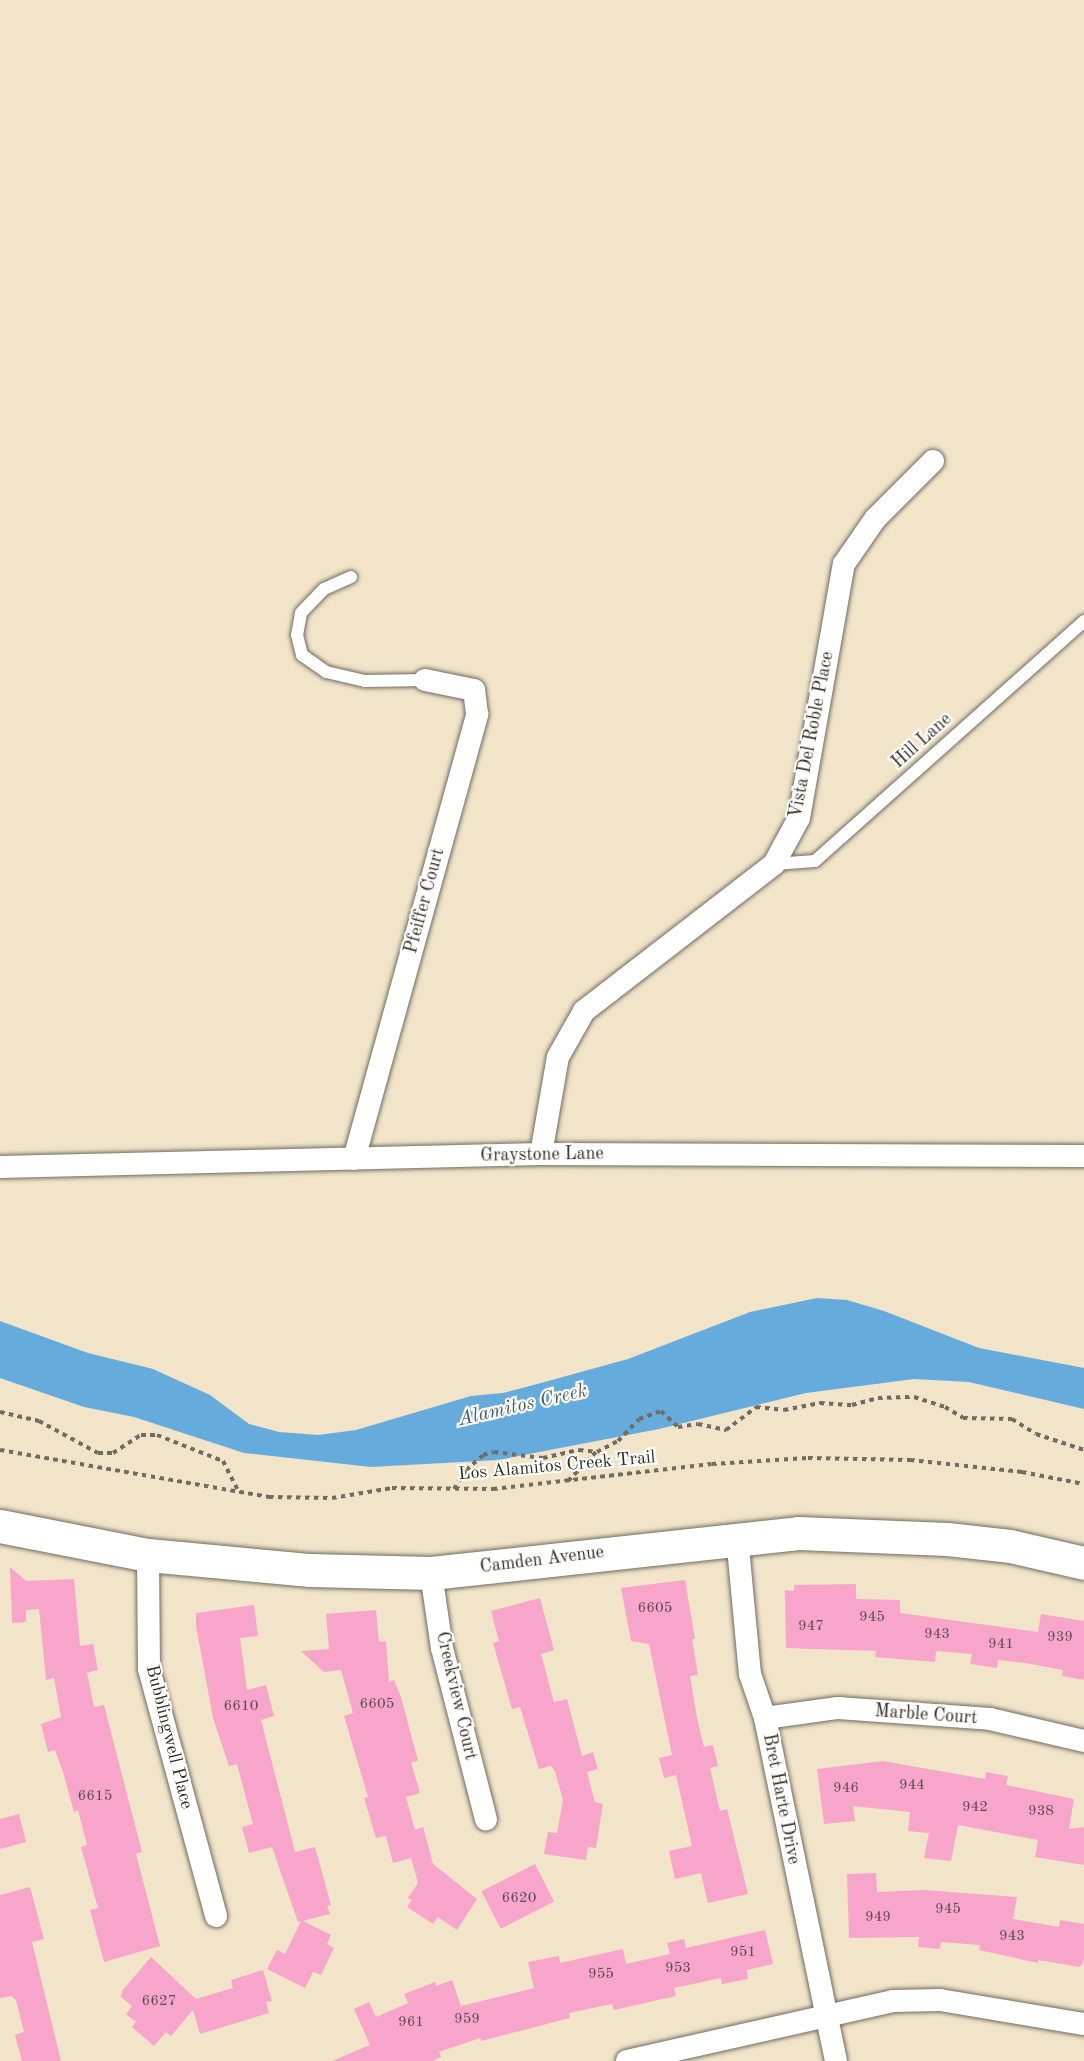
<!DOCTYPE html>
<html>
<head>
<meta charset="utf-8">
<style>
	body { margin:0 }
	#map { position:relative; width:1084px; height:2061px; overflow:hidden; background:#f1e4c9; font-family:"Old Standard TT",serif }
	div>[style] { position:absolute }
	.water>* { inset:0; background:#65abdb }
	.building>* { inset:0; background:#f7a5ca; transform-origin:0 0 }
	.path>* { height:4px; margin-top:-2px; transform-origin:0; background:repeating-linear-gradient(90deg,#706c62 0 4.5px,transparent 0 9px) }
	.roads { filter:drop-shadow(0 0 2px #706c62) drop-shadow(0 0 2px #706c62) }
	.lane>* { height:12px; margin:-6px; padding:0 6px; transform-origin:6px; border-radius:6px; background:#fff }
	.street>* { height:22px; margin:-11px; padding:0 11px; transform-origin:11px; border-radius:11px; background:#fff }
	.secondary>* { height:33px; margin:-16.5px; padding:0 16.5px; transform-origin:16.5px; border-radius:16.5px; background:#fff }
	span { translate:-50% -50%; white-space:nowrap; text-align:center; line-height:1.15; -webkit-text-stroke:4.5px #fdfcf7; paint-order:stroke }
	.number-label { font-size:15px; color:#5e4a53 }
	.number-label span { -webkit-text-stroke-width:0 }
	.street-label { font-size:18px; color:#2b2b2b }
	.water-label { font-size:20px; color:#425e71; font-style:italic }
</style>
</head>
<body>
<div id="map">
	<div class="water">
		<div style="clip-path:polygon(817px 1298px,847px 1300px,884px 1311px,979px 1348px,1084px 1368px,1084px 1409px,969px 1382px,914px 1379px,806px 1393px,659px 1429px,498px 1460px,371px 1467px,244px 1453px,134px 1417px,84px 1407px,0 1378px,0 1321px,88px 1353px,153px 1369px,210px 1395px,249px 1424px,279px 1432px,318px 1435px,356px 1430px,471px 1396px,503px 1393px,541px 1383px,628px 1359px,750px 1312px)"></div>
	</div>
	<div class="building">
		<div style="clip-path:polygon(10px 1567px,26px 1581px,74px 1579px,80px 1646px,93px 1644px,98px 1670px,87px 1673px,94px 1707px,104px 1705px,142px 1852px,136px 1854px,160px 1946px,104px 1962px,90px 1910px,98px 1908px,81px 1847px,87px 1845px,78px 1810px,74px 1812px,63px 1772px,55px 1750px,48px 1752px,41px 1724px,61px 1717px,54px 1678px,46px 1680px,39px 1609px,26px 1610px,26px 1622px,12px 1623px)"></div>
		<div style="clip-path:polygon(685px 1580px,695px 1639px,692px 1639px,698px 1675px,690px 1676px,697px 1718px,704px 1747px,713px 1745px,718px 1766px,710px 1768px,720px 1811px,727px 1809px,748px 1894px,708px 1903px,701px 1873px,675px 1879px,669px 1851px,692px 1846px,676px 1775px,664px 1778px,659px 1758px,672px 1755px,649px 1644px,631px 1641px,621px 1588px)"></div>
		<div style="clip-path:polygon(856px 1584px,856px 1599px,900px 1600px,900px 1613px,1038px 1632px,1041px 1614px,1084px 1621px,1084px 1680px,1062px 1676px,1063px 1670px,1025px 1663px,998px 1660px,997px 1668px,970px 1664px,972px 1654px,936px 1651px,935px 1662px,875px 1657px,876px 1651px,786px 1648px,785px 1590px,794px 1591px,794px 1585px)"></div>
		<div style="clip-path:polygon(540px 1598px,554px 1650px,541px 1654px,554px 1702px,567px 1699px,582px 1756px,593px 1752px,598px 1769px,587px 1772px,595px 1802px,603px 1804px,596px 1848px,588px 1847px,586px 1860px,544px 1854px,548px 1832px,557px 1833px,563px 1800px,555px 1771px,551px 1766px,539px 1769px,520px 1707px,512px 1709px,493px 1643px,499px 1641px,491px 1611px)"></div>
		<div style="clip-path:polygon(254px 1605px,258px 1636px,240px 1638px,247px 1690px,266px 1685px,274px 1716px,261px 1720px,295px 1852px,315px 1847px,331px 1905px,327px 1906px,330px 1914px,303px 1921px,331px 1935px,327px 1944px,334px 1948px,321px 1975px,313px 1972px,305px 1988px,267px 1969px,277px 1950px,285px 1954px,301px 1921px,298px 1922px,272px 1847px,249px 1853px,242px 1827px,253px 1824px,237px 1764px,229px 1766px,213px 1718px,196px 1626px,196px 1613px)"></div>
		<div style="clip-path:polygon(376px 1610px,379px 1642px,386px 1641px,389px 1682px,394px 1680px,401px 1697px,418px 1761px,411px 1762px,420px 1793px,406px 1797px,415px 1830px,423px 1827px,433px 1864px,477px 1899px,457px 1930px,438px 1917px,433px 1924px,407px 1907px,412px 1900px,408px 1898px,418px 1883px,411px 1858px,393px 1863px,386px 1836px,376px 1838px,364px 1798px,368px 1797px,344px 1716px,353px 1713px,341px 1670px,324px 1672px,301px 1651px,329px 1649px,326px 1614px)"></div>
		<div style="clip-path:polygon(883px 1761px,985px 1779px,986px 1772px,1008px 1776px,1006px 1785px,1074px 1799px,1069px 1829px,1084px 1827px,1084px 1865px,1035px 1857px,1038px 1840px,958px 1825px,951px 1861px,924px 1858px,929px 1833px,908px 1831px,910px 1812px,853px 1806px,855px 1821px,824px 1824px,817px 1769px)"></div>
		<div style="clip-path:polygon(19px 1814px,26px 1842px,0 1849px,0 1819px)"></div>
		<div style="left:535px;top:1864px;width:42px;height:60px;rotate:63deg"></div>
		<div style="clip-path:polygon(876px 1873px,877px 1892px,924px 1890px,1017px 1897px,1013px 1919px,1059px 1927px,1060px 1920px,1084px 1924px,1084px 1960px,1080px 1967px,1038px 1960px,1038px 1963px,979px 1950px,980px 1945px,941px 1942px,940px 1949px,918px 1947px,919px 1937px,849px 1938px,847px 1874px)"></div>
		<div style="clip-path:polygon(30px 1887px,44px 1939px,32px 1942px,61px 2061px,22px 2061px,15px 2035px,24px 2032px,16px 2000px,11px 1996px,0 1998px,0 1895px)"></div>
		<div style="clip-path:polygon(765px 1930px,773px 1964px,747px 1970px,748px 1979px,722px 1984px,721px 1978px,674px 1988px,676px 1996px,614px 2010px,612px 2004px,569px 2013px,570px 2018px,481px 2041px,480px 2038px,439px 2052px,441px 2057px,432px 2061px,332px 2061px,370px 2045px,354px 2009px,369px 2002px,376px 2017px,408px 2003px,404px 1994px,435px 1982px,436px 1986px,452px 1980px,461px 2006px,534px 1988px,528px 1962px,559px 1956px,560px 1963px,623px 1949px,626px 1964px,670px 1954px,667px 1943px,684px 1939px,686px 1948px)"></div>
		<div style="clip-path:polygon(151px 1957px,196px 1999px,233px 1988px,231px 1980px,263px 1970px,272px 2001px,266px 2002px,269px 2013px,200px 2034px,193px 2010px,171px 2036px,166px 2032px,154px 2046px,132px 2027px,136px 2022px,126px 2014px,132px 2006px,121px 1997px,122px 1991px)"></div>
	</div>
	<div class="path">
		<div style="left:0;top:1412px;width:40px;rotate:13deg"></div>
		<div style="left:39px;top:1421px;width:67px;rotate:28.5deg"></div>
		<div style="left:98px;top:1453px;width:15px"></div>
		<div style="left:113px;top:1453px;width:33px;rotate:-33deg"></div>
		<div style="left:141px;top:1435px;width:16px"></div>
		<div style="left:157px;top:1435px;width:71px;rotate:21.5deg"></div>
		<div style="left:223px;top:1461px;width:36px;rotate:63deg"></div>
		<div style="left:0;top:1450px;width:273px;rotate:9.9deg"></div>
		<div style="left:269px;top:1497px;width:63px;rotate:0.9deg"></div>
		<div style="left:332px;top:1498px;width:61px;rotate:-9.5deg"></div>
		<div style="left:392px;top:1488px;width:101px;rotate:0.6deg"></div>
		<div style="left:493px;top:1489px;width:220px;rotate:-6.5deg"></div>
		<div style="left:712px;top:1464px;width:96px;rotate:-3.6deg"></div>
		<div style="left:808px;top:1458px;width:102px;rotate:1.1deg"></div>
		<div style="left:910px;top:1460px;width:113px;rotate:6.1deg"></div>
		<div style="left:1022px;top:1472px;width:63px;rotate:11deg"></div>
		<div style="left:568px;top:1481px;width:40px;rotate:-46deg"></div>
		<div style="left:454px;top:1489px;width:22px;rotate:-58deg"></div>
		<div style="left:466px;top:1470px;width:23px;rotate:-41deg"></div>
		<div style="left:483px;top:1455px;width:11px;rotate:-15deg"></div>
		<div style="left:494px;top:1452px;width:49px;rotate:7deg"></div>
		<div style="left:543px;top:1458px;width:37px;rotate:-13deg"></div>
		<div style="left:579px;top:1450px;width:18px;rotate:6deg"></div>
		<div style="left:597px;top:1452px;width:24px;rotate:-28deg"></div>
		<div style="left:618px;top:1441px;width:30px;rotate:-46deg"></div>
		<div style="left:639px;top:1419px;width:23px;rotate:-20deg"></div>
		<div style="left:661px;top:1411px;width:23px;rotate:43deg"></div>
		<div style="left:678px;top:1427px;width:20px;rotate:-9deg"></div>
		<div style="left:698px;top:1424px;width:29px;rotate:12deg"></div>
		<div style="left:726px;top:1430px;width:38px;rotate:-37deg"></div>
		<div style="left:756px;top:1407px;width:28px;rotate:6deg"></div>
		<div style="left:784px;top:1410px;width:37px;rotate:-11deg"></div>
		<div style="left:820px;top:1403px;width:32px;rotate:4deg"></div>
		<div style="left:852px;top:1405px;width:27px;rotate:-15deg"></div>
		<div style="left:878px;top:1398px;width:36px;rotate:-2deg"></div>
		<div style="left:914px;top:1397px;width:33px;rotate:18deg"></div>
		<div style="left:945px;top:1407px;width:21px;rotate:31deg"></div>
		<div style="left:963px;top:1418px;width:49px;rotate:1.2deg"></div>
		<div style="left:1012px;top:1419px;width:28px;rotate:32deg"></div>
		<div style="left:1036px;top:1434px;width:51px;rotate:18.4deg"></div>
	</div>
	<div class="roads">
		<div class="lane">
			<div style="left:351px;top:577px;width:30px;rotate:156deg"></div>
			<div style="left:324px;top:589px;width:33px;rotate:134deg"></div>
			<div style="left:301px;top:613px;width:22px;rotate:100deg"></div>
			<div style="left:297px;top:635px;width:21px;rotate:76deg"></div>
			<div style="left:302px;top:655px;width:29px;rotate:35deg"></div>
			<div style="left:326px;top:672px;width:39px;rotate:13deg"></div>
			<div style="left:364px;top:681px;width:61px;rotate:-0.9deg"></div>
			<div style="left:774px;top:864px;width:41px;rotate:-4.2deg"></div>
			<div style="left:815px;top:861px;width:361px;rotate:-41.7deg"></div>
		</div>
		<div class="street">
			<div style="left:541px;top:1154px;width:98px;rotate:-80.1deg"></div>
			<div style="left:558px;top:1057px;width:53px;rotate:-60.5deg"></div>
			<div style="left:584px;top:1011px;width:240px;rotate:-37.7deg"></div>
			<div style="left:774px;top:864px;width:52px;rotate:-61.5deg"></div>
			<div style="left:799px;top:818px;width:258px;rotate:-80deg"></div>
			<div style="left:844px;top:564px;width:55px;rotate:-55.4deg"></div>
			<div style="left:875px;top:519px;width:82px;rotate:-45deg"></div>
			<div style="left:354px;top:1159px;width:462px;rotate:-74.5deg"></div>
			<div style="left:477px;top:714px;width:24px;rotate:-97deg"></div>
			<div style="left:474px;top:690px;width:50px;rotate:-168.5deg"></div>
			<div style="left:0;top:1167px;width:541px;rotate:-1.38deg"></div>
			<div style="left:541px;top:1154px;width:543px;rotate:0.21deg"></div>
			<div style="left:737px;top:1537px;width:138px;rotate:84.6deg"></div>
			<div style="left:750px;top:1674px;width:46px;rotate:71.2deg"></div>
			<div style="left:765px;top:1718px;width:350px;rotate:78.3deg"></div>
			<div style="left:148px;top:1555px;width:114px;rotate:89.5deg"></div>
			<div style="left:149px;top:1669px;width:256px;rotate:74.8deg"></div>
			<div style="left:431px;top:1573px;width:76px;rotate:81.7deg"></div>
			<div style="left:442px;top:1648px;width:177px;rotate:75.6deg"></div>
			<div style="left:765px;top:1718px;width:74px;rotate:-7.8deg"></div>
			<div style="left:838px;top:1708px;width:152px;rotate:4.1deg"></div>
			<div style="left:990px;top:1719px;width:97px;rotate:13.2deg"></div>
			<div style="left:627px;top:2061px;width:273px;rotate:-12.7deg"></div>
			<div style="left:893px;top:2001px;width:47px;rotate:-1.2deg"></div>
			<div style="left:940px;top:2000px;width:146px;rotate:9.5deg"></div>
		</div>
		<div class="secondary">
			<div style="left:0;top:1526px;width:151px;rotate:11.1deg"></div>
			<div style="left:148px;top:1555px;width:163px;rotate:5.3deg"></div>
			<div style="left:310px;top:1570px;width:121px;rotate:1.4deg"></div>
			<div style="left:431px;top:1573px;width:369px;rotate:-6.2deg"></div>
			<div style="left:798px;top:1533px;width:149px;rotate:2.3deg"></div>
			<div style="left:947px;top:1539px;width:63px;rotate:6.3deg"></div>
			<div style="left:1010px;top:1546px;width:76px;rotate:12.9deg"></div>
		</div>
	</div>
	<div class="number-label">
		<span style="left:655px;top:1609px">6605</span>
		<span style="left:872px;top:1618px">945</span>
		<span style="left:811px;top:1627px">947</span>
		<span style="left:937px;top:1635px">943</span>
		<span style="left:1060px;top:1638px">939</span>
		<span style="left:1001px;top:1645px">941</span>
		<span style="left:377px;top:1705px">6605</span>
		<span style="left:241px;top:1707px">6610</span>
		<span style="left:912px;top:1786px">944</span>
		<span style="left:846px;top:1789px">946</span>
		<span style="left:95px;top:1797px">6615</span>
		<span style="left:975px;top:1808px">942</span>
		<span style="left:1041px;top:1812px">938</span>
		<span style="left:519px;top:1899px">6620</span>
		<span style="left:948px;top:1910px">945</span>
		<span style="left:878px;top:1918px">949</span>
		<span style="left:1012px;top:1937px">943</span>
		<span style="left:743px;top:1953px">951</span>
		<span style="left:678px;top:1969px">953</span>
		<span style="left:601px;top:1975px">955</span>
		<span style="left:159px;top:2002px">6627</span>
		<span style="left:467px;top:2020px">959</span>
		<span style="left:411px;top:2023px">961</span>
	</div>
	<div class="street-label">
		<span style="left:812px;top:735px;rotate:-79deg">Vista Del Roble Place</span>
		<span style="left:922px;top:741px;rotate:-42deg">Hill Lane</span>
		<span style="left:425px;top:901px;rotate:-75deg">Pfeiffer Court</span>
		<span style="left:542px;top:1155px;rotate:-1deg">Graystone Lane</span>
		<span style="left:557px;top:1466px;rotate:-5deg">Los Alamitos Creek Trail</span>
		<span style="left:542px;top:1560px;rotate:-7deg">Camden Avenue</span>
		<span style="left:456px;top:1696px;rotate:77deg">Creekview Court</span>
		<span style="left:926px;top:1715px;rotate:4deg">Marble Court</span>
		<span style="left:169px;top:1737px;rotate:76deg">Bubblingwell Place</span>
		<span style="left:781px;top:1799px;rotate:79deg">Bret Harte Drive</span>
	</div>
	<div class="water-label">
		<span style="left:523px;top:1406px;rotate:-13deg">Alamitos Creek</span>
	</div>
</div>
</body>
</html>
